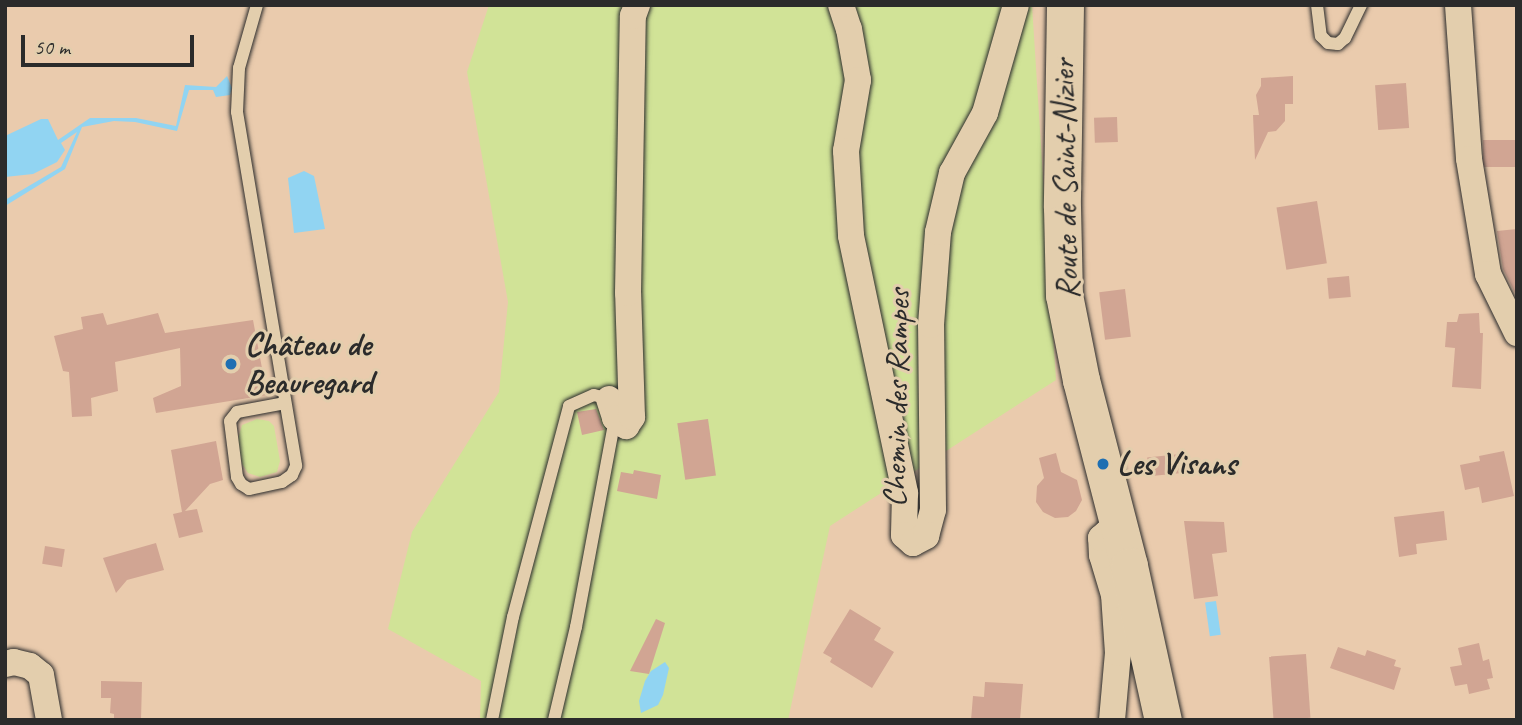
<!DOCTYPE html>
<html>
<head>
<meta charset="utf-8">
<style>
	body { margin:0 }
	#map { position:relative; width:1522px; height:725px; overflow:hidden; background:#eacbad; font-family:Caveat,sans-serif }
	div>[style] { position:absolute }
	.green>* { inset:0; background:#d1e397 }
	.water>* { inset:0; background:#91d4f2; transform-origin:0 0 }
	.building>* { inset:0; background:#d1a593; transform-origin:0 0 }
	.roads { filter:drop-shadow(0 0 2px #2b2b2b) drop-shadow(0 0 2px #2b2b2b) }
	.service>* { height:12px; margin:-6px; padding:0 6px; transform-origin:6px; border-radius:6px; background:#e3cead }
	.minor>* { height:26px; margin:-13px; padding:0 13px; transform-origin:13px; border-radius:13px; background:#e3cead }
	.secondary>* { height:37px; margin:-18.5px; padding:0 18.5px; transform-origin:18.5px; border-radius:18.5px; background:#e3cead }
	.dots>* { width:19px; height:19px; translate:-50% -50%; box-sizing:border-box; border:4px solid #e3cead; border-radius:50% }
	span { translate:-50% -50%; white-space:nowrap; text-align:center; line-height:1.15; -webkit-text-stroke:6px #e3cead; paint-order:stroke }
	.street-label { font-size:33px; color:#2b2b2b }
	.poi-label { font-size:33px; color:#2b2b2b; font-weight:700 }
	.left { translate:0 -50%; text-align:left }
	.frame { position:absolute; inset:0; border:7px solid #2b2b2b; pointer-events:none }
	.scale { position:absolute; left:21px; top:35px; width:173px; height:32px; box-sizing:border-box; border:4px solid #2b2b2b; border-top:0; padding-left:9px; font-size:21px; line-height:24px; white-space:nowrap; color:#2b2b2b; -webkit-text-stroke:5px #e3cead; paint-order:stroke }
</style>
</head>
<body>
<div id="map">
	<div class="green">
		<div style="clip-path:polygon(489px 5px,1032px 5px,1056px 380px,830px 526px,788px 720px,480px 720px,481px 681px,388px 629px,412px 532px,499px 392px,508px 302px,467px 72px)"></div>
		<div style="clip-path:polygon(257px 419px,269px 421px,274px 426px,280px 461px,277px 472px,260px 477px,248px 473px,242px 464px,237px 442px,242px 425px)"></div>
	</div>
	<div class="water">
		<div style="clip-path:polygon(227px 76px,232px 88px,230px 95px,216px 97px,213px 90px,189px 90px,177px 131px,135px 122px,114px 121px,82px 127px,65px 169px,5px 206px,5px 200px,61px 167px,77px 132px,61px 143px,65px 150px,57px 162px,33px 174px,5px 177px,5px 136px,41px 119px,48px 119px,58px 140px,90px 118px,136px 118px,176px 126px,185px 85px,216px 87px)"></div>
		<div style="clip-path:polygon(304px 171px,314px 176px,325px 229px,294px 233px,288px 178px)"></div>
		<div style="left:1216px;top:601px;width:34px;height:11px;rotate:82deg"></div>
		<div style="clip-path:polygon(665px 662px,669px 668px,663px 695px,658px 705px,641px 713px,639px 701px,645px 681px,651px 671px)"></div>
	</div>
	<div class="building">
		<div style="clip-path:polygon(1293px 76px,1293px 104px,1285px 104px,1285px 121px,1276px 131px,1268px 132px,1255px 160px,1253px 115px,1259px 115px,1256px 95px,1261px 86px,1261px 78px)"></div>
		<div style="left:1406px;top:83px;width:45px;height:31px;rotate:86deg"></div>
		<div style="left:1117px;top:117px;width:25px;height:23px;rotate:88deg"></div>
		<div style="left:1483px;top:140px;width:34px;height:27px"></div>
		<div style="left:1317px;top:201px;width:63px;height:41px;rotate:81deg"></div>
		<div style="clip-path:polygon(1517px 229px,1517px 297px,1503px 269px,1497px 231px)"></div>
		<div style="left:1349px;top:276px;width:21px;height:22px;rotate:85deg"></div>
		<div style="left:1125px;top:289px;width:48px;height:26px;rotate:83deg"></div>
		<div style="clip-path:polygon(103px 313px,107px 325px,158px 313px,165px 333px,253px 320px,267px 395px,156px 413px,153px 398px,181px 386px,180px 348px,115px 362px,118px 391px,91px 398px,92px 416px,72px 417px,69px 372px,63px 371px,54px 336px,83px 329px,81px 317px)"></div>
		<div style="clip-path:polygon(1479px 313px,1480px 333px,1483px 333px,1481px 389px,1452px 387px,1455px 348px,1445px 347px,1447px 322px,1457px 322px,1459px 314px)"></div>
		<div style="clip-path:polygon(596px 409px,604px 430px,582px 435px,577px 412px)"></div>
		<div style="left:708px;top:419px;width:57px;height:31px;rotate:82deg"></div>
		<div style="clip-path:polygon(216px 441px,223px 480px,210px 484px,185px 511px,197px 509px,203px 532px,179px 538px,173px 514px,182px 512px,171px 450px)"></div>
		<div style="clip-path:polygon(1504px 451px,1514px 496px,1482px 503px,1479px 487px,1465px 490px,1460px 465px,1480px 461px,1479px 456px)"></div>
		<div style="clip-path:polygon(1056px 453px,1061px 472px,1077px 480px,1082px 500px,1076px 511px,1068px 517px,1055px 518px,1043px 512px,1036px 502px,1037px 486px,1044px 478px,1039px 458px)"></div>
		<div style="left:1180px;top:454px;width:19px;height:33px;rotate:84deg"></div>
		<div style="clip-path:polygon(634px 470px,661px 475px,657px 499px,617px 491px,621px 472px,633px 474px)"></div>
		<div style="clip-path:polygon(1444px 511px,1447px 540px,1416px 544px,1417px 554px,1399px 557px,1394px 517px)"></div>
		<div style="clip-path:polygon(1184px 521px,1224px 522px,1227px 552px,1212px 554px,1218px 596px,1194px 599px)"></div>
		<div style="clip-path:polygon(156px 543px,164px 570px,127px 580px,116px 593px,103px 558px)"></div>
		<div style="left:45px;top:546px;width:20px;height:18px;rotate:9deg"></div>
		<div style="clip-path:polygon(850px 609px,881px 628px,874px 640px,894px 652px,872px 688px,830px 662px,832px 658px,823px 653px)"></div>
		<div style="clip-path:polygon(656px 619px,665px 623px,649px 674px,630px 671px)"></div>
		<div style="clip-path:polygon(1479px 643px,1483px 661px,1489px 659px,1493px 678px,1487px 679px,1490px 689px,1469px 694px,1467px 684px,1455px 686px,1450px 667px,1462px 665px,1458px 648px)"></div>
		<div style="clip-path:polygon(1338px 647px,1365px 656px,1367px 650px,1396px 660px,1394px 666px,1401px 668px,1394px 690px,1330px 668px)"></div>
		<div style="left:1306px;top:654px;width:64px;height:37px;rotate:86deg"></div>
		<div style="clip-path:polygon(101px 681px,142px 682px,141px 720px,114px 720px,114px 714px,110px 713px,111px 698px,101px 698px)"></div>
		<div style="clip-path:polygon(985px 682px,1023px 684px,1020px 720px,971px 720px,973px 696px,984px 697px)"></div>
	</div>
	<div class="roads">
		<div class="service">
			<div style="left:257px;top:5px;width:66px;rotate:105.9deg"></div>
			<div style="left:239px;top:68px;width:44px;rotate:92.6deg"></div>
			<div style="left:237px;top:112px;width:359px;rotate:80.5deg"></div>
			<div style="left:296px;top:466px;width:10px;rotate:114deg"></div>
			<div style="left:292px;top:475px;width:12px;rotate:145deg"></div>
			<div style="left:282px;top:482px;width:34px;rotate:168deg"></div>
			<div style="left:249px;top:489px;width:9px;rotate:-148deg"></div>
			<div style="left:241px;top:484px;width:8px;rotate:-120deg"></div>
			<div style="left:237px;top:477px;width:56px;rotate:-97.1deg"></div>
			<div style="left:230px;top:421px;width:11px;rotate:-52deg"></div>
			<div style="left:237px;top:412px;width:49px;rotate:-10.6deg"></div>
			<div style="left:1317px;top:5px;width:31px;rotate:83deg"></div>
			<div style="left:1321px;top:36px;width:10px;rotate:45deg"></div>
			<div style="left:1328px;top:43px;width:10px;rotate:6deg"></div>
			<div style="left:1338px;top:44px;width:9px;rotate:-41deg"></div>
			<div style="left:1345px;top:38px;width:37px;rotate:-64deg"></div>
			<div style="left:492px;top:720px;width:105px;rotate:-78.5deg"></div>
			<div style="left:513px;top:617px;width:218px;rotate:-75.1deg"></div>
			<div style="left:569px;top:406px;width:27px;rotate:-24deg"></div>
			<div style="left:594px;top:395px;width:16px;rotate:15deg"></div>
			<div style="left:554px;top:720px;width:96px;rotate:-76.7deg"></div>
			<div style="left:576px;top:627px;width:213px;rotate:-79.4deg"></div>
		</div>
		<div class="minor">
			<div style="left:841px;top:5px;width:25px;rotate:72deg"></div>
			<div style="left:849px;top:29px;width:52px;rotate:80deg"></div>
			<div style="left:858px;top:80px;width:72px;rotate:99.6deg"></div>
			<div style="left:846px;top:151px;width:85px;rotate:86.6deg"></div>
			<div style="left:851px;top:236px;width:263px;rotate:78.1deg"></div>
			<div style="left:905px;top:493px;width:42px;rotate:91.4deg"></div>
			<div style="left:904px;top:535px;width:12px;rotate:42deg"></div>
			<div style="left:913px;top:543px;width:15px;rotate:-28deg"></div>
			<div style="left:926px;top:536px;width:27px;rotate:-75deg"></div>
			<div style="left:933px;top:510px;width:185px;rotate:-90.6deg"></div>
			<div style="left:931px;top:325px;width:93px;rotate:-85.7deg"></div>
			<div style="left:938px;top:232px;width:61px;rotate:-76.7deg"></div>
			<div style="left:952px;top:173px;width:68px;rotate:-61.2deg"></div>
			<div style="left:985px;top:113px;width:112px;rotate:-74deg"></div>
			<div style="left:1458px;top:5px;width:154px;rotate:85.9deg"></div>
			<div style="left:1469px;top:159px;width:117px;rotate:80.6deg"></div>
			<div style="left:1488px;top:274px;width:66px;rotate:63.8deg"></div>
			<div style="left:609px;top:399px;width:20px;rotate:72deg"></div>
			<div style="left:615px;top:418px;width:14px;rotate:36deg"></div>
			<div style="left:626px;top:426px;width:11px;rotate:-56deg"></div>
			<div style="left:632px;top:417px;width:124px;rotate:-91.8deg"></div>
			<div style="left:628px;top:293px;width:277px;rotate:-89deg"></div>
			<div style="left:633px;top:16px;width:12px;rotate:-70deg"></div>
			<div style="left:5px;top:664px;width:9px;rotate:-13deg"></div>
			<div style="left:14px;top:662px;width:16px;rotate:14deg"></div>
			<div style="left:30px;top:666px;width:14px;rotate:39deg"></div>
			<div style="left:41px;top:675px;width:46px;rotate:79.9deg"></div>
			<div style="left:1112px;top:720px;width:67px;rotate:-84.9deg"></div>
			<div style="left:1118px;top:653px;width:58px;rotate:-93.9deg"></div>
			<div style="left:1114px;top:595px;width:42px;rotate:-106.7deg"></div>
			<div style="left:1102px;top:555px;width:17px;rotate:-93deg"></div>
			<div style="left:1101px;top:538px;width:9px;rotate:-41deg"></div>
			<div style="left:1108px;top:532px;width:12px;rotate:-14deg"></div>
		</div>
		<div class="secondary">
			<div style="left:1065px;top:5px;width:202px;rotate:90.9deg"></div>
			<div style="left:1062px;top:207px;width:88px;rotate:88.7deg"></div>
			<div style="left:1064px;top:295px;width:87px;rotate:78.7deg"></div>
			<div style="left:1081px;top:380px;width:192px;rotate:75.5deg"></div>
			<div style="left:1129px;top:566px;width:158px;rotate:77.6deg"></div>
		</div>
	</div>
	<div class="dots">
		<div style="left:231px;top:364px;background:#1f6fb2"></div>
		<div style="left:1103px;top:464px;background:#1f6fb2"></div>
	</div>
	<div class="street-label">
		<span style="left:1066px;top:179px;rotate:-91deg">Route de Saint-Nizier</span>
		<span style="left:897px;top:398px;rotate:-89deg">Chemin des Rampes</span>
	</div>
	<div class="poi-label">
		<span class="left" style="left:245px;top:364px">Château de<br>Beauregard</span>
		<span class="left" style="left:1117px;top:464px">Les Visans</span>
	</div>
	<div class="frame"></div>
	<div class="scale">50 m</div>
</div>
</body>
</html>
